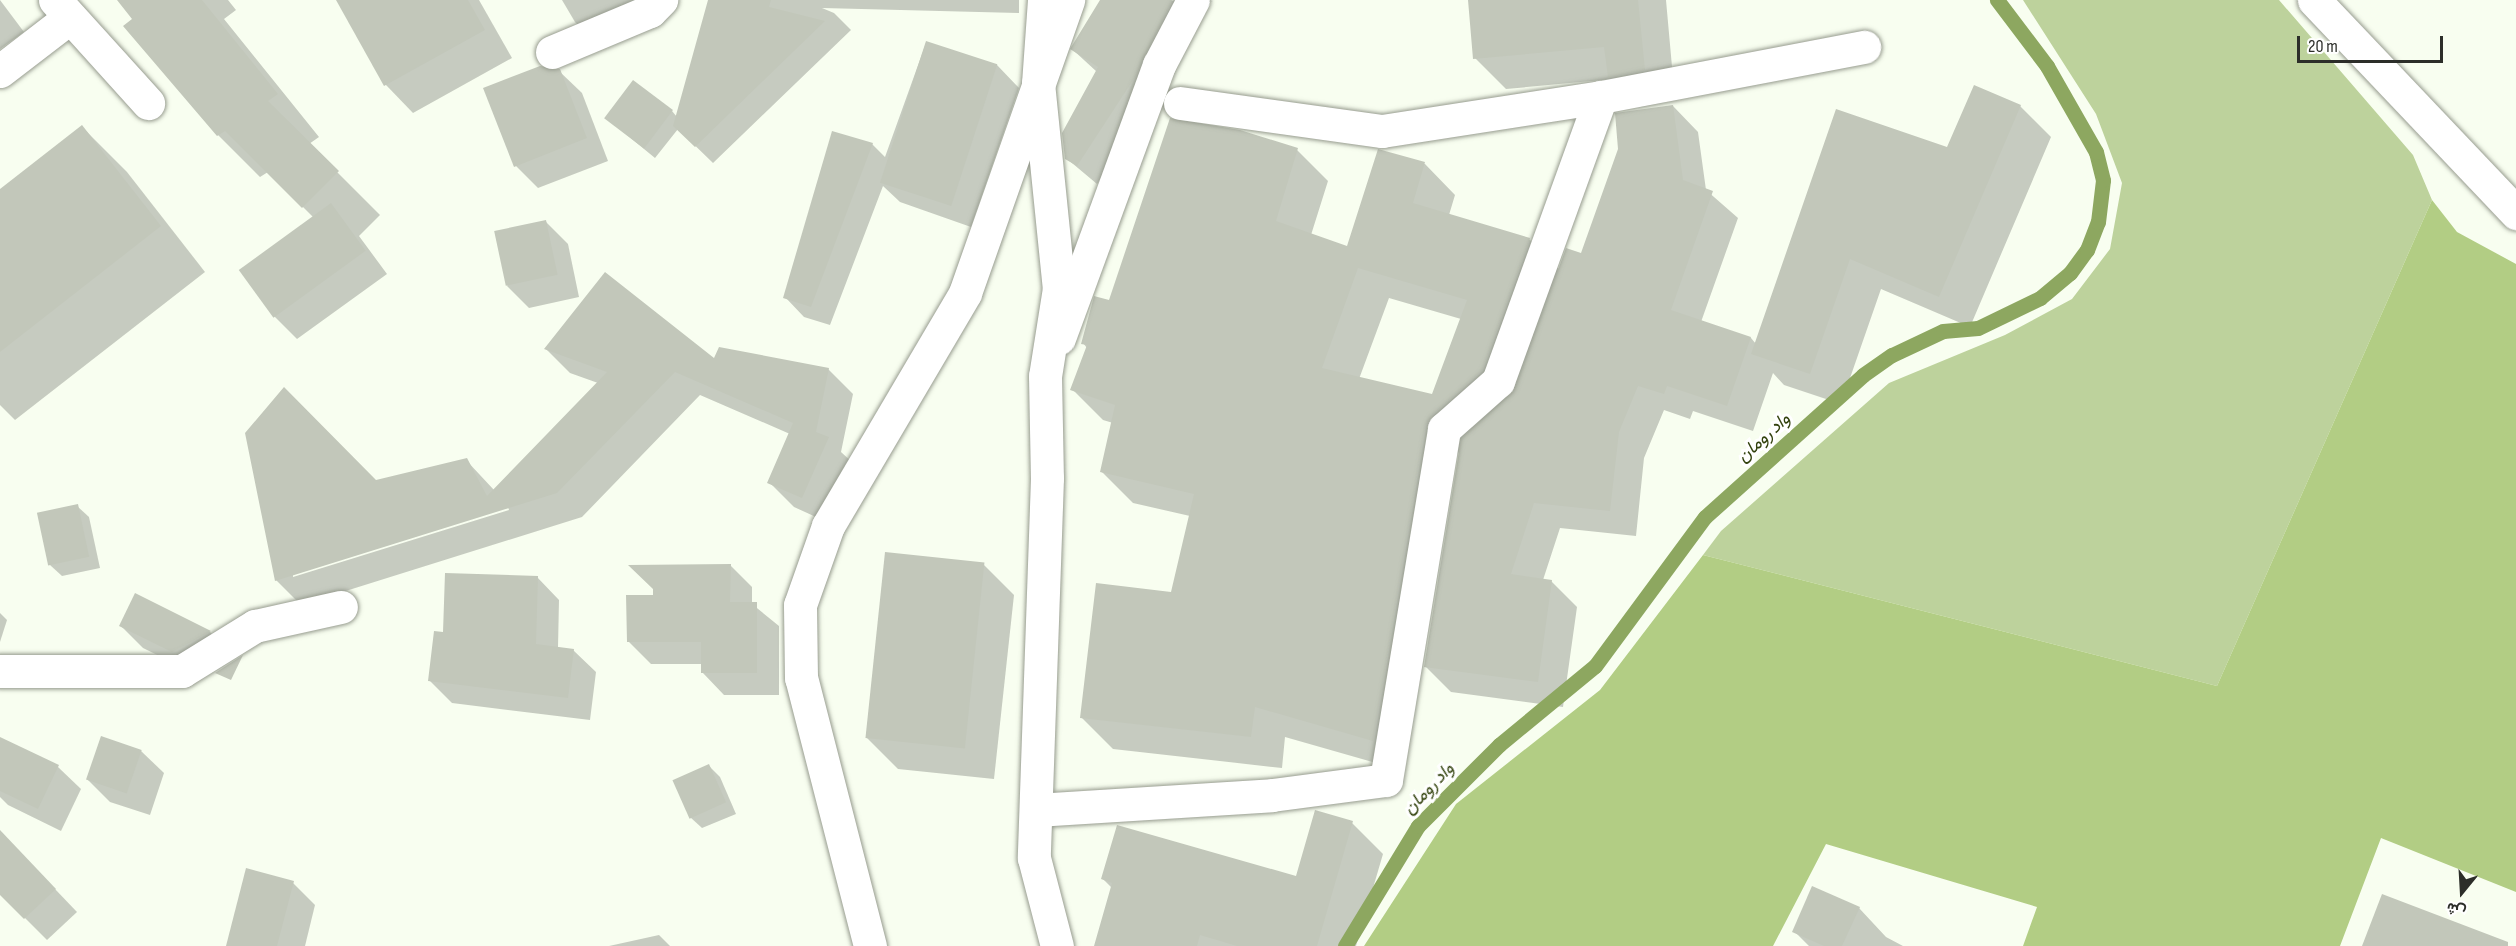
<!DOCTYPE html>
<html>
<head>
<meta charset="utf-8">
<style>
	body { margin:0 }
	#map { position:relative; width:2516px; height:946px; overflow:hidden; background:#f8fef0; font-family:"Sofia Sans Condensed",Vazirmatn,sans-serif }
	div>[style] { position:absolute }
	.green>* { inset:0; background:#bdd29c }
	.forest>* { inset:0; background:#b2cd84 }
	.shadow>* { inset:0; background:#0003 }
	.stream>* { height:15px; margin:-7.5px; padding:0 7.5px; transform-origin:7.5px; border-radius:7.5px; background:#8da760 }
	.building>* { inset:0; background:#c2c7ba; transform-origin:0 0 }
	.roads { filter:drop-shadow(0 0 2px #979c8f) drop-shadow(0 0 2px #979c8f) }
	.minor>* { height:33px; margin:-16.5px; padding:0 16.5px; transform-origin:16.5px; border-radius:16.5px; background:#fff }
	.major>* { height:33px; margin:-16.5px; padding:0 16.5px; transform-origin:16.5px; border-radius:16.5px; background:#fff }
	span { translate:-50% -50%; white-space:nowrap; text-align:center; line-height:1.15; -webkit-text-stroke:6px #fff; paint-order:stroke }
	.water-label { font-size:18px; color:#32420d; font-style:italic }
	.north { position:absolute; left:2432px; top:862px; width:60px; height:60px; -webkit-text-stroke:4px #fff; paint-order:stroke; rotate:198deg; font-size:16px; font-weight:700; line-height:24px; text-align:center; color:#2c2e29 }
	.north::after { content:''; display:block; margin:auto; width:21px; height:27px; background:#2c2e29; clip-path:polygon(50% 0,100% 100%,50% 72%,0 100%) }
	.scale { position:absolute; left:2297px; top:36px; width:146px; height:27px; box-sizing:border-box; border:3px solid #2c2e29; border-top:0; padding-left:8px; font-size:18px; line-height:21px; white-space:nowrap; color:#2c2e29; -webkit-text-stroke:4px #fff; paint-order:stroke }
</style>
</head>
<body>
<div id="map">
	<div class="green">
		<div style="clip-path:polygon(2023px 0,2279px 0,2413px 155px,2432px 200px,2217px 686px,1703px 555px,1721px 531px,1889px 383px,2005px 335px,2072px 299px,2110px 249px,2122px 183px,2096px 114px)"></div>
	</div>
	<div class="forest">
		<div style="clip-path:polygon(2432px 200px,2457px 232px,2516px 264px,2516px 892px,2381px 838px,2340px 946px,2023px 946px,2037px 907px,1826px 844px,1773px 946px,1364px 946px,1456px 804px,1600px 690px,1703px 555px,2217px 686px)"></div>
	</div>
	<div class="shadow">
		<div style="clip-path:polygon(0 0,24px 32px,0 49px)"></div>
		<div style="clip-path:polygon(119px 0,228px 0,236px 10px,224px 19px,319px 137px,309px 144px,380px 215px,359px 236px,387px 274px,297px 339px,275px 317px,241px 271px,314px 218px,268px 172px,260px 177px,218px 135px)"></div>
		<div style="clip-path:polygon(353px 0,479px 0,512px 58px,413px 113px,386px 85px,341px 7px)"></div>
		<div style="clip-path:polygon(562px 0,667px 0,592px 39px,575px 22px)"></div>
		<div style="clip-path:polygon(710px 0,1019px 0,1019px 13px,822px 8px,834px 13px,851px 30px,713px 163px,678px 129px,655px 158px,605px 117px,672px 111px,677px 117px)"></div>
		<div style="clip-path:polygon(1103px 0,1213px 1px,1203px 3px,1153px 97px,1097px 184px,1066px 158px,1097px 72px,1072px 49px)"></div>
		<div style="clip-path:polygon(1470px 0,1666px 0,1675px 100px,1641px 107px,1613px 79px,1506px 89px,1475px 58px)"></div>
		<div style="clip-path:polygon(926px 43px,997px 65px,1019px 88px,971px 227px,900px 202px,883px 186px,830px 325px,804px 317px,785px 297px,872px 144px,885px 157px)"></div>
		<div style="clip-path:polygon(559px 71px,582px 93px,608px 161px,538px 188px,516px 166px)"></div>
		<div style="clip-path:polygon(evenodd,1673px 106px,1698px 132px,1706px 190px,1738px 218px,1701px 322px,1751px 338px,1756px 344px,1948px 149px,2020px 106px,2051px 137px,1970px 327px,1881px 289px,1841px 404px,1784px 385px,1773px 373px,1753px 431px,1693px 411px,1690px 419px,1664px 410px,1644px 458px,1636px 536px,1560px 528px,1543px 580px,1551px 581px,1577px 607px,1563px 707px,1451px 692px,1425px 666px,1461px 448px,1456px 457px,1404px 771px,1285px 737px,1282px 768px,1113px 749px,1082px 718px,1172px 594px,1190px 516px,1133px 503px,1102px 472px,1113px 423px,1103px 420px,1072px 389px,1087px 348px,1083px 343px,1110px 302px,1297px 150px,1328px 181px,1311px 235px,1348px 248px,1379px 151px,1425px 164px,1455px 195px,1449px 215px,1529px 239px,1560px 270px,1582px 255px,1673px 106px,1389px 298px,1461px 319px,1433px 396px,1359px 379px,1389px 298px)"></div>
		<div style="clip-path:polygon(82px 127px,127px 172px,205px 272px,15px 420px,0 405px,0 191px)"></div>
		<div style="clip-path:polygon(546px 222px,568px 244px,579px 297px,529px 308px,507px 286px)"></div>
		<div style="clip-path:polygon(evenodd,546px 349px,828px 369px,853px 394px,841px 452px,853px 463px,827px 522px,794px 507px,769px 482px,790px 434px,700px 395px,582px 517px,301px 605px,276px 580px,375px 482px,466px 460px,494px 490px,598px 383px,570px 373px,546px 349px,508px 507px,509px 510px,293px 577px,293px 574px,508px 507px)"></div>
		<div style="clip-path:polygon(77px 506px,89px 517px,100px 568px,62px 576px,50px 565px,39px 514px)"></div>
		<div style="clip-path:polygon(983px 564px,1014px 595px,994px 779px,898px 769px,867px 738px)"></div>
		<div style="clip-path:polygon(730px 565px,752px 587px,752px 604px,779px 626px,779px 695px,724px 695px,702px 672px,702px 664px,651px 664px,628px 641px,655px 596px)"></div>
		<div style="clip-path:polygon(537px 577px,559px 600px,558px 648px,573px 650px,596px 672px,590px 720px,452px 703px,429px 680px)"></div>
		<div style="clip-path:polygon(136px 595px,210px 632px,232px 654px,196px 674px,143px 648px,121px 626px)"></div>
		<div style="clip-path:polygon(0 613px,7px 620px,0 642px)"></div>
		<div style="clip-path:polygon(6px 741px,58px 767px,81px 789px,61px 831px,8px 805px,0 797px,0 755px)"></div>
		<div style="clip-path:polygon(141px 751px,164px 773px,150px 815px,110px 802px,88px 780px)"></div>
		<div style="clip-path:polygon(709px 766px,720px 777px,736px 814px,702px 828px,690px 817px,674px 781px)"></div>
		<div style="clip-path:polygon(1352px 823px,1383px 854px,1356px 946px,1095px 946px,1112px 888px,1103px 879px,1297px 878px)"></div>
		<div style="clip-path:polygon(0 853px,32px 865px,77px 912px,47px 940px,0 893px)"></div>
		<div style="clip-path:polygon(293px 883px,315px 905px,305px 946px,227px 946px)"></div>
		<div style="clip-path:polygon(1859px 908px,1886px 937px,1903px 946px,1809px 946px,1794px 931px)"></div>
		<div style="clip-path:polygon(659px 935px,670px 946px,609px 946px)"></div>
	</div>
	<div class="stream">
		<div style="left:1345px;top:946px;width:140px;rotate:-58.7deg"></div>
		<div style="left:1418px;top:826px;width:115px;rotate:-45deg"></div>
		<div style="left:1499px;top:745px;width:124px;rotate:-39.5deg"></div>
		<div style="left:1595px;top:666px;width:185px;rotate:-53.6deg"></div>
		<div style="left:1705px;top:517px;width:212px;rotate:-41.9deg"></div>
		<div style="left:1863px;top:375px;width:35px;rotate:-35deg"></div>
		<div style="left:1892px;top:355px;width:56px;rotate:-25.2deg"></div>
		<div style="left:1943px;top:331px;width:35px;rotate:-5deg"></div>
		<div style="left:1978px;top:328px;width:69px;rotate:-25.8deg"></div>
		<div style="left:2040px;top:298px;width:39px;rotate:-40deg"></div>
		<div style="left:2070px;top:273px;width:29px;rotate:-54deg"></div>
		<div style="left:2087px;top:250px;width:30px;rotate:-69deg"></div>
		<div style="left:2098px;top:222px;width:42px;rotate:-83.2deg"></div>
		<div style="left:2103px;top:180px;width:29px;rotate:-104deg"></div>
		<div style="left:2096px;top:152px;width:99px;rotate:-119.7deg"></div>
		<div style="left:2047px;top:66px;width:83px;rotate:-127.1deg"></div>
	</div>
	<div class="building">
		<div style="clip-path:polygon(117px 0,202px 0,278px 94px,268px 101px,339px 171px,302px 208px,225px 131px,217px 136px,123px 26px,132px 19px)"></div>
		<div style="clip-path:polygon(336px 0,468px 0,485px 30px,384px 86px)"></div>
		<div style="clip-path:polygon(708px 0,771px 0,769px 7px,825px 21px,695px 147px,673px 126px)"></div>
		<div style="clip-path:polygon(1100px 0,1172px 0,1135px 77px,1077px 166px,1065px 159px,1062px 133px,1098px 67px,1070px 49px)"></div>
		<div style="clip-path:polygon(1468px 0,1638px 0,1645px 70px,1608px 77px,1604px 47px,1473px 59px)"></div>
		<div style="left:926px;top:41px;width:75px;height:149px;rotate:18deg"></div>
		<div style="clip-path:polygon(540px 66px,560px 69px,587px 138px,514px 167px,483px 88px)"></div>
		<div style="left:633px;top:80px;width:50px;height:48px;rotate:37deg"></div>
		<div style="clip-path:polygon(1974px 85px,2021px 105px,1939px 297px,1850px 259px,1810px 374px,1751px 354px,1836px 109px,1947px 147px)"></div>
		<div style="clip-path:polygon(1673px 105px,1683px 180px,1713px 191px,1671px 310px,1751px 337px,1727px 406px,1667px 386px,1664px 394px,1638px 386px,1619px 432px,1610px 511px,1534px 503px,1511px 574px,1552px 580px,1538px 682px,1424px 667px,1461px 439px,1515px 388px,1566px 248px,1581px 253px,1618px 149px,1615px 113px)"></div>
		<div style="clip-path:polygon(evenodd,1170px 118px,1240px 130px,1298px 148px,1276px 221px,1347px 246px,1378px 149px,1425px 162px,1413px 203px,1530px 238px,1482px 370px,1432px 415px,1425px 426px,1373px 741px,1255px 707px,1251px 737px,1080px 718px,1096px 583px,1171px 592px,1194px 494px,1100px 472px,1115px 405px,1070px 390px,1087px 345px,1081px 344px,1093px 300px,1094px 296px,1109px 300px,1170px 118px,1358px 268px,1467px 300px,1432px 394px,1322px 368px,1358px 268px)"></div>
		<div style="clip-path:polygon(82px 125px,161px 226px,0 352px,0 189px)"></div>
		<div style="clip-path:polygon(832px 131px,873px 143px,811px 307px,783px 298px)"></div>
		<div style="left:331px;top:203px;width:59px;height:114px;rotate:54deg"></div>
		<div style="left:546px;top:220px;width:56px;height:53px;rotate:78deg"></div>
		<div style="clip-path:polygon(605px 272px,714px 358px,719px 347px,829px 368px,816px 432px,829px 437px,802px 498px,767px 483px,793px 423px,675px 372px,557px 493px,275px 581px,245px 433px,284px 387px,376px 480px,467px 458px,487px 496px,607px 372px,544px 349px)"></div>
		<div style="left:78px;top:504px;width:54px;height:42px;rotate:78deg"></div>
		<div style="left:885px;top:552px;width:100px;height:187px;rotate:6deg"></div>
		<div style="clip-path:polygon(731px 564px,730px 602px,757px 602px,757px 673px,701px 673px,701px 642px,627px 642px,626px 595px,653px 595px,653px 589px,628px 565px)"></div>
		<div style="clip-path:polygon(445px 573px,538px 576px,536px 644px,574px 649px,568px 698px,428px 681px,434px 631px,443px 632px)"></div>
		<div style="clip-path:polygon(135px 593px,211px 631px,172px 652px,119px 626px)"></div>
		<div style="clip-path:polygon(243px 655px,231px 680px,215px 673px)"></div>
		<div style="left:101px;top:736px;width:43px;height:46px;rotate:19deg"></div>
		<div style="clip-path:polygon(0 737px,59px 765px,38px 809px,0 791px)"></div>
		<div style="left:709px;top:764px;width:42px;height:40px;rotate:66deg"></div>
		<div style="clip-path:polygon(1315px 810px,1353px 821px,1317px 946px,1237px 946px,1200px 935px,1197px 946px,1094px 946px,1112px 883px,1101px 879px,1117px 825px,1296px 876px)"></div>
		<div style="clip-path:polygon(0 830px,56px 889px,24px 919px,0 895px)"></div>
		<div style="clip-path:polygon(246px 868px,294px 881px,277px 946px,226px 946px)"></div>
		<div style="clip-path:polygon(1812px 886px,1860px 907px,1842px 946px,1824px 946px,1792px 932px)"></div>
		<div style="clip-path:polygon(2382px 894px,2508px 942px,2508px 946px,2362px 946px)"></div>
	</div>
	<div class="roads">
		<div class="minor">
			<div style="left:55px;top:0;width:139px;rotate:47.9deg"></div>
			<div style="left:2314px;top:0;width:294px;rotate:46.5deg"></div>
			<div style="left:552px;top:52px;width:106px;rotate:-22.7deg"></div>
			<div style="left:650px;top:11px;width:16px;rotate:-45deg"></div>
			<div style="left:0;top:71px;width:88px;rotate:-37.6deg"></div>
			<div style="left:1180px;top:103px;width:204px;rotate:7.9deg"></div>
			<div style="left:1382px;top:131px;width:222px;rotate:-8.8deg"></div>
			<div style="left:1601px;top:97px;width:268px;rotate:-10.8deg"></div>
			<div style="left:1059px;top:338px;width:291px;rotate:-69.9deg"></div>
			<div style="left:1159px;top:65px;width:73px;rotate:-62.4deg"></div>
			<div style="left:0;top:671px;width:182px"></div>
			<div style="left:182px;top:671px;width:86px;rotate:-31.7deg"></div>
			<div style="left:255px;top:626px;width:88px;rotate:-12.5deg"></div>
			<div style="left:1036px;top:810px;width:236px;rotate:-3.6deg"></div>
			<div style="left:1272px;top:795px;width:115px;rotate:-7.5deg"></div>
			<div style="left:1386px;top:780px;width:356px;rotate:-80.6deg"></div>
			<div style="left:1444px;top:429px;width:72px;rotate:-41.6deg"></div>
			<div style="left:1498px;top:381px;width:302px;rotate:-70.1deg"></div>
			<div style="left:870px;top:946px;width:277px;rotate:-104.4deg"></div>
			<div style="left:801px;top:678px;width:73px;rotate:-90.8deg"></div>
			<div style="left:800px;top:605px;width:84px;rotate:-70.5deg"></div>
			<div style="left:828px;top:526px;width:270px;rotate:-59.5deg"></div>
			<div style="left:965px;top:293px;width:311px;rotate:-70.6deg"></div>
		</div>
		<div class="major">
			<div style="left:1044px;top:0;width:83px;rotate:94.1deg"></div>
			<div style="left:1038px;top:83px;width:206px;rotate:84.2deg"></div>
			<div style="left:1059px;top:288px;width:89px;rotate:99deg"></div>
			<div style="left:1045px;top:376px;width:102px;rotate:88.9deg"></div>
			<div style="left:1047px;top:478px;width:380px;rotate:92deg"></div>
			<div style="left:1034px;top:858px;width:91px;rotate:75.4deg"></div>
		</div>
	</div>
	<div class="water-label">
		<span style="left:1764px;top:438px;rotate:-42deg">واد رومان</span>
		<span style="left:1429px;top:789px;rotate:-46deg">واد رومان</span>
	</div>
	<div class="north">ش</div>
	<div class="scale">20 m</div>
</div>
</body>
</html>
